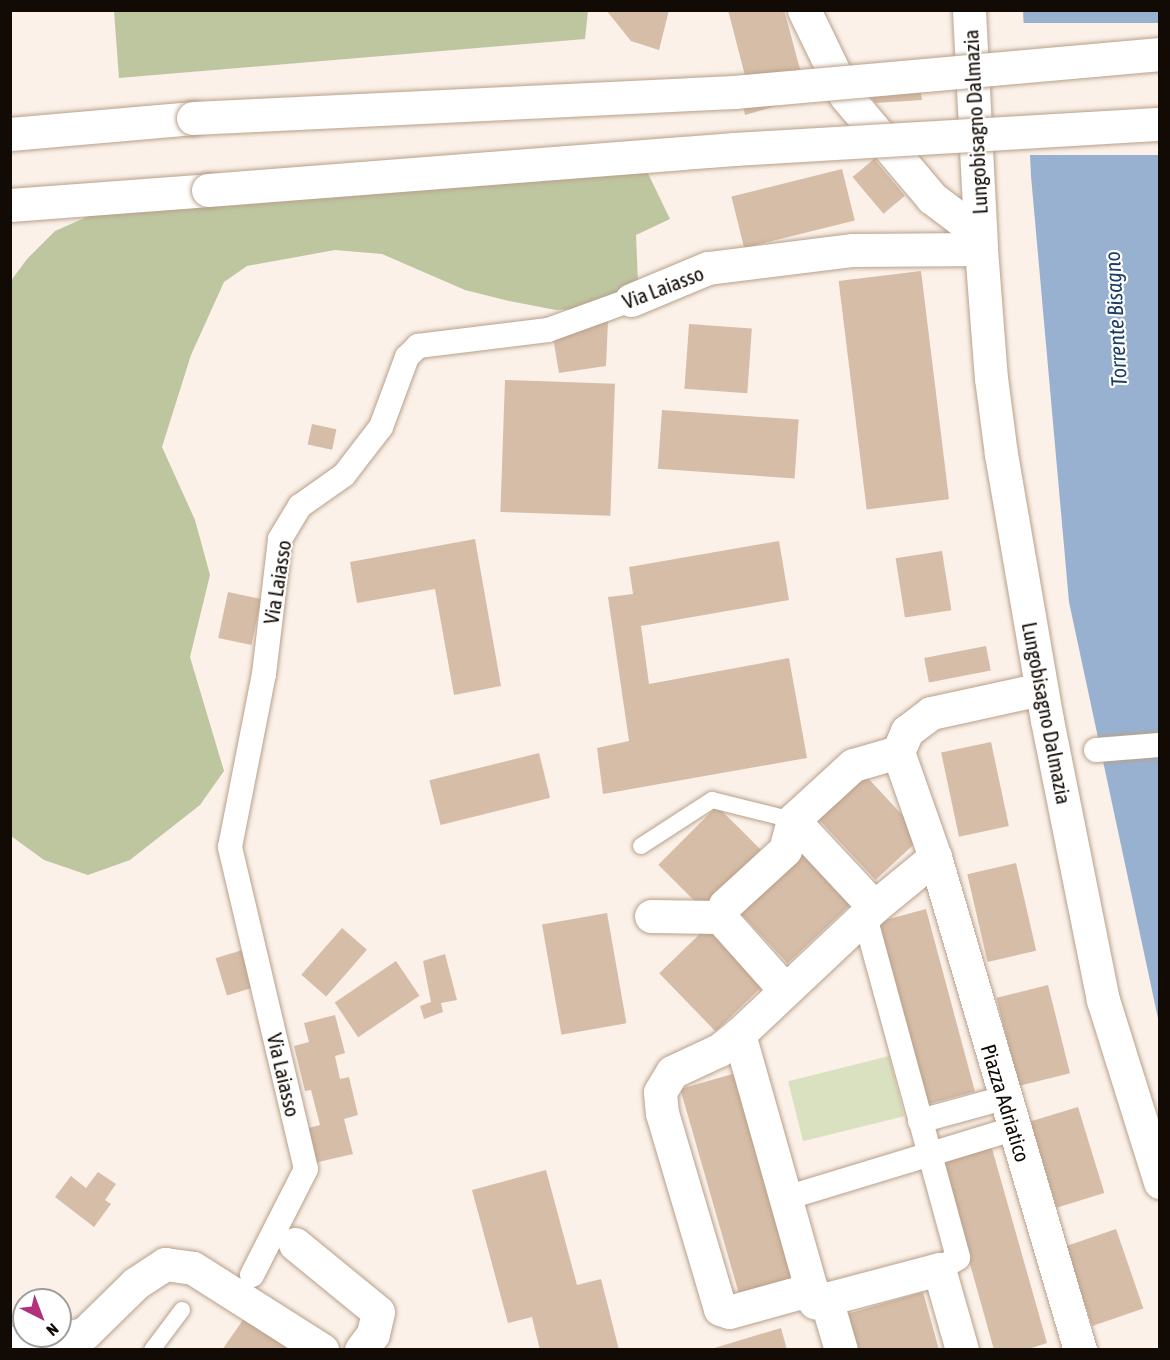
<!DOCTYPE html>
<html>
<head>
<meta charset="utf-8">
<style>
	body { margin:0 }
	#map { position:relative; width:1170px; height:1360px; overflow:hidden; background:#fbf1e8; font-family:"Asap Condensed",sans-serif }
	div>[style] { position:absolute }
	.green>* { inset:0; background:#dae1c1; transform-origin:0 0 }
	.forest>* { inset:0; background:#bec6a0 }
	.water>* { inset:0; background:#99b1d0 }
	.pier>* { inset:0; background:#fbf1e8; transform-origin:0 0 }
	.building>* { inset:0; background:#d6bda8; transform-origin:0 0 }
	.roads { filter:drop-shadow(0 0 2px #b8a08b) drop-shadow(0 0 2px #b8a08b) }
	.service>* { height:16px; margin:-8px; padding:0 8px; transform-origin:8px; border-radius:8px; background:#fff }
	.pedestrian>* { height:24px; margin:-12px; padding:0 12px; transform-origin:12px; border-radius:12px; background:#fff }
	.minor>* { height:33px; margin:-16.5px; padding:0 16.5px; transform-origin:16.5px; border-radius:16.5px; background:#fff }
	.primary>* { height:33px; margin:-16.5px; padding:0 16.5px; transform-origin:16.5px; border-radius:16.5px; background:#fff }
	.motorway>* { height:33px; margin:-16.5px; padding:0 16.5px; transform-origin:16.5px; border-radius:16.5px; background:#fff }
	.bridges { filter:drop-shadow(0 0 2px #b8a08b) drop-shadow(0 0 2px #b8a08b) }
	.motorway-bridge>* { height:33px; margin:-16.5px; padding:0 16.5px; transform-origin:16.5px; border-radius:16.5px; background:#fff }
	span { translate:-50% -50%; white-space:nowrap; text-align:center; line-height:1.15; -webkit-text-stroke:4.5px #fff; paint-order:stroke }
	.street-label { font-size:21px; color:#120a04 }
	.water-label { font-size:22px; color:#1c3d67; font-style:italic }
	.frame { position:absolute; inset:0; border:12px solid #120a04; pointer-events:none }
	.north { position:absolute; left:12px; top:1288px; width:60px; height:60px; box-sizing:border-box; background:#fff; border:2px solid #a09d9b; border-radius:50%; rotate:138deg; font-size:16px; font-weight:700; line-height:24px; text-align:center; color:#120a04 }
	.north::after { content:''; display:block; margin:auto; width:21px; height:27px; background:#b1317d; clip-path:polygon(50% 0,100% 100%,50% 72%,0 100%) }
</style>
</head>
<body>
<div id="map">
	<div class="green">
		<div style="left:889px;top:1056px;width:62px;height:104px;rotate:76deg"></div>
	</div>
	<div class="forest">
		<div style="clip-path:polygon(114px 11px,114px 10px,588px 11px,585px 39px,119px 78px)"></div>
		<div style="clip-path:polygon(641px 159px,670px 219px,636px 235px,638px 283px,600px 308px,556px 310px,509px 301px,465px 290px,382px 254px,335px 250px,247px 266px,224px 282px,191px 355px,162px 447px,195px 520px,210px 575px,190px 657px,224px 771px,200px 805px,130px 860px,88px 875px,44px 860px,11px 836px,10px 282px,27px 259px,55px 231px,89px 216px)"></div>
	</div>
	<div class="water">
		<div style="clip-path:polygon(1023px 11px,1159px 11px,1159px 1023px,1069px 602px,1031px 176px)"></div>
	</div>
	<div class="pier">
		<div style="left:1159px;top:23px;width:132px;height:139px;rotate:90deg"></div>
	</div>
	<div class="building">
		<div style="clip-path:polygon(606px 10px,669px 10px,659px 50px,631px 41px)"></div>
		<div style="clip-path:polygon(728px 10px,784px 10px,803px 80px,749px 91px)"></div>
		<div style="clip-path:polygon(920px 86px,922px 100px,875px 103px,868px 90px)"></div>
		<div style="clip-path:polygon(786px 103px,745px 115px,743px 105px)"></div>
		<div style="left:874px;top:159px;width:48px;height:28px;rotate:50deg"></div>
		<div style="left:842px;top:169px;width:53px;height:114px;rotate:76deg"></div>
		<div style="left:921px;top:271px;width:230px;height:83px;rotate:83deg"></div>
		<div style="clip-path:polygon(608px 321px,606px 366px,559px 373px,553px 337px)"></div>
		<div style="left:689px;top:324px;width:63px;height:65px;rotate:4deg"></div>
		<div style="left:505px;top:380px;width:110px;height:132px;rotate:2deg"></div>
		<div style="left:662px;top:410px;width:137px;height:59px;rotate:4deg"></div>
		<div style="left:312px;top:424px;width:25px;height:21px;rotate:12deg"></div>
		<div style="clip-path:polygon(475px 539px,501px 686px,454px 695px,435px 589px,357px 603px,350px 562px)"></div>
		<div style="clip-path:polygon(779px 541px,789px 600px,641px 626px,649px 684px,789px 658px,807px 758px,603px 794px,597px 748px,629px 741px,608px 597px,633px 594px,629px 567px)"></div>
		<div style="left:942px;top:551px;width:60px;height:47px;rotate:81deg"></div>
		<div style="left:228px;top:592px;width:34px;height:47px;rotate:12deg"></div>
		<div style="left:986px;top:646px;width:25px;height:63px;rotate:79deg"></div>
		<div style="left:991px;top:742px;width:86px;height:51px;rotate:78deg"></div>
		<div style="left:539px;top:753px;width:46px;height:113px;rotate:76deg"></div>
		<div style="left:865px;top:775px;width:84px;height:64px;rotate:47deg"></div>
		<div style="left:717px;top:806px;width:62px;height:83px;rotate:45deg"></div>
		<div style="left:804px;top:855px;width:68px;height:86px;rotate:47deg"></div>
		<div style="left:1016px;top:863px;width:90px;height:50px;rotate:77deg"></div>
		<div style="left:926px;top:909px;width:189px;height:52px;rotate:75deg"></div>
		<div style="left:607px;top:913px;width:112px;height:66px;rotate:80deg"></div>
		<div style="left:342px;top:928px;width:33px;height:62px;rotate:41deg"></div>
		<div style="left:706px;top:928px;width:81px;height:65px;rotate:46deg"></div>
		<div style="left:249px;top:948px;width:39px;height:35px;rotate:73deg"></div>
		<div style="clip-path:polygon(445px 954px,457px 1000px,441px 1003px,443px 1012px,424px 1019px,420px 1006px,431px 1002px,423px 961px)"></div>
		<div style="left:396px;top:961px;width:42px;height:74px;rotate:56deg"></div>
		<div style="left:1048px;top:985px;width:91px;height:53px;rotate:76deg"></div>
		<div style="clip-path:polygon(335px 1015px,345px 1053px,335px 1056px,340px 1079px,349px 1077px,358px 1115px,344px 1119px,353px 1154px,314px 1163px,305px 1129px,320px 1125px,311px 1090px,305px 1091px,294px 1046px,309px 1042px,304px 1023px)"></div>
		<div style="left:736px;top:1073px;width:216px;height:58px;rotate:74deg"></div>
		<div style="left:1078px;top:1107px;width:90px;height:50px;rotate:73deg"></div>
		<div style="clip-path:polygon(989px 1138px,1047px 1343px,1025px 1350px,994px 1350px,939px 1153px)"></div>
		<div style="clip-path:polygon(546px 1170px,577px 1285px,601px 1279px,619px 1350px,540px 1350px,532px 1317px,508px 1323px,472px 1190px)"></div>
		<div style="clip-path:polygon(98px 1172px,116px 1184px,105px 1200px,111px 1204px,94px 1227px,55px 1197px,71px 1176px,86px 1188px)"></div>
		<div style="left:1116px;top:1229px;width:84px;height:54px;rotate:71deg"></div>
		<div style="clip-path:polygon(923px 1292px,939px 1350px,857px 1350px,847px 1314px)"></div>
		<div style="clip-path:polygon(245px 1317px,289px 1350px,222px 1350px)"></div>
		<div style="clip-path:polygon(781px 1328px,787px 1350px,711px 1350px,711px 1349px)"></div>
	</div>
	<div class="roads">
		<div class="service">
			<div style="left:641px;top:846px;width:85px;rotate:-32.9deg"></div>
			<div style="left:712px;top:800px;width:83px;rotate:13.9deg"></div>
			<div style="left:152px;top:1350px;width:50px;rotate:-53.1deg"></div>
		</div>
		<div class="pedestrian">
			<div style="left:1096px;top:750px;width:64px;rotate:-4.5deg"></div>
			<div style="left:865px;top:917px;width:353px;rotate:74.7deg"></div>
			<div style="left:958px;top:1258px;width:22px;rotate:150deg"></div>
			<div style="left:920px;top:1121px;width:87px;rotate:-15.3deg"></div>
			<div style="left:786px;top:1198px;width:237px;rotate:-16.9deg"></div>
			<div style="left:252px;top:1275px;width:119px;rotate:-63deg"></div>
			<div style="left:306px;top:1169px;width:331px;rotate:-103.3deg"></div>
			<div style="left:230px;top:847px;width:176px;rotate:-78.9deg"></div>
			<div style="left:264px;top:674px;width:136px;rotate:-83.2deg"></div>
			<div style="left:280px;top:539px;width:39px;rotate:-59deg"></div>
			<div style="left:300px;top:506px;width:54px;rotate:-35.2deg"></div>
			<div style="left:344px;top:475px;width:61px;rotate:-52.4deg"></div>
			<div style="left:381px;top:427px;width:75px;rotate:-69.6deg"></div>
			<div style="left:407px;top:357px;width:16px;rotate:-45deg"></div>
			<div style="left:418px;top:346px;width:131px;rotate:-7deg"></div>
			<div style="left:548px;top:330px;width:88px;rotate:-19.9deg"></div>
		</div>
		<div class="minor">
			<div style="left:804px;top:10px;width:94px;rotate:64.2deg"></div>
			<div style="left:845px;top:95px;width:135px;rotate:49.8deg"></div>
			<div style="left:932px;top:198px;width:60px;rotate:36.9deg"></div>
			<div style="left:631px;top:300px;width:83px;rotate:-22.6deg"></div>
			<div style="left:708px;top:268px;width:146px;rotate:-7.1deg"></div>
			<div style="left:853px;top:250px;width:128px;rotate:-0.4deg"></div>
			<div style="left:1041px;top:689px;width:113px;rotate:167.7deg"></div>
			<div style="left:931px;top:713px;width:30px;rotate:143deg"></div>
			<div style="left:907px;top:731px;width:23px;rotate:113deg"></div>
			<div style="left:898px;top:752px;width:111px;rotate:70.6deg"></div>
			<div style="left:935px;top:857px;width:514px;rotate:73.61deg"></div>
			<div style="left:898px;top:752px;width:47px;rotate:163.9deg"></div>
			<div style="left:853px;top:765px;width:81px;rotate:137.5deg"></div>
			<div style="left:793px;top:820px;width:119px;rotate:47deg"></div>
			<div style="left:874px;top:907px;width:79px;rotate:-39.3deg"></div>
			<div style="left:874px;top:907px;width:185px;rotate:136.7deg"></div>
			<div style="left:739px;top:1034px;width:279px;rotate:74.2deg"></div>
			<div style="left:815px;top:1302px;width:128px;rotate:-14.9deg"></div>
			<div style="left:939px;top:1269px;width:84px;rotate:74.1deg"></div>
			<div style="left:651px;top:916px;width:69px;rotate:0.8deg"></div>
			<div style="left:785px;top:990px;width:98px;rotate:-131.7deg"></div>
			<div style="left:720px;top:917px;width:13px;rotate:-67deg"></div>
			<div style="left:725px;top:905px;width:81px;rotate:-42.5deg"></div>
			<div style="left:785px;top:850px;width:31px;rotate:-75deg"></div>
			<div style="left:739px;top:1034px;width:26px;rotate:141deg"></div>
			<div style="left:719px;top:1050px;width:52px;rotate:154.9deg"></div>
			<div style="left:672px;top:1072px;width:23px;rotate:121deg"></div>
			<div style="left:660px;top:1092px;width:21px;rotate:85deg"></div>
			<div style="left:662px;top:1113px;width:204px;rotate:73.5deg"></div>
			<div style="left:720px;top:1309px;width:9px;rotate:18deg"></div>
			<div style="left:729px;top:1312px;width:86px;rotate:-15.5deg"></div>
			<div style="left:295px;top:1244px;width:107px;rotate:39.3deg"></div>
			<div style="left:378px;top:1312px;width:23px;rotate:103deg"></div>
			<div style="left:373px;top:1334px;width:20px;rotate:127deg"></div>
			<div style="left:826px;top:1299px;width:53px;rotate:73.6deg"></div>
			<div style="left:10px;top:1343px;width:52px;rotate:-3.3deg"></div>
			<div style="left:62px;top:1340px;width:24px;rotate:-17deg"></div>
			<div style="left:85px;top:1333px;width:71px;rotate:-44.4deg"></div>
			<div style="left:136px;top:1283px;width:35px;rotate:-33deg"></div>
			<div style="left:165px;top:1264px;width:28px;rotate:8deg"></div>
			<div style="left:193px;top:1268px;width:153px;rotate:32.4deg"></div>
		</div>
		<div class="primary">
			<div style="left:969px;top:10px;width:239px;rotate:87.1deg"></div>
			<div style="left:981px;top:249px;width:129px;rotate:85.6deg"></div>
			<div style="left:991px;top:378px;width:77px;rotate:82.5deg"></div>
			<div style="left:1001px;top:454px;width:270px;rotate:80.2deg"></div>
			<div style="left:1047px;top:720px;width:286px;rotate:78.7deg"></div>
			<div style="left:1103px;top:1000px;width:191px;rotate:72.6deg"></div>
		</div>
		<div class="motorway">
			<div style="left:10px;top:134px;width:184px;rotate:-5deg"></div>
			<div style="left:10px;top:205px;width:199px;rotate:-4.3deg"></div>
		</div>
	</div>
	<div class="bridges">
		<div class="motorway-bridge">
			<div style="left:193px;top:118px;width:542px;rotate:-2.75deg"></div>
			<div style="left:734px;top:92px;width:428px;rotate:-5.1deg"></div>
			<div style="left:208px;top:190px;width:528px;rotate:-4.46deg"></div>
			<div style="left:734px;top:149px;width:427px;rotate:-3.4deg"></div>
		</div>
	</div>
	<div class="street-label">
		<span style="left:975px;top:122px;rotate:-93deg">Lungobisagno Dalmazia</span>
		<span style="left:663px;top:287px;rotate:-21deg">Via Laiasso</span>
		<span style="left:277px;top:582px;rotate:-81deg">Via Laiasso</span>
		<span style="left:1047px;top:713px;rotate:79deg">Lungobisagno Dalmazia</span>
		<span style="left:284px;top:1075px;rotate:77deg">Via Laiasso</span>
		<span style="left:1006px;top:1103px;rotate:73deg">Piazza Adriatico</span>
	</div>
	<div class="water-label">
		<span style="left:1116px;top:319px;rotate:-93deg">Torrente Bisagno</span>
	</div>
	<div class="frame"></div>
	<div class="north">N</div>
</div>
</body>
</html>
